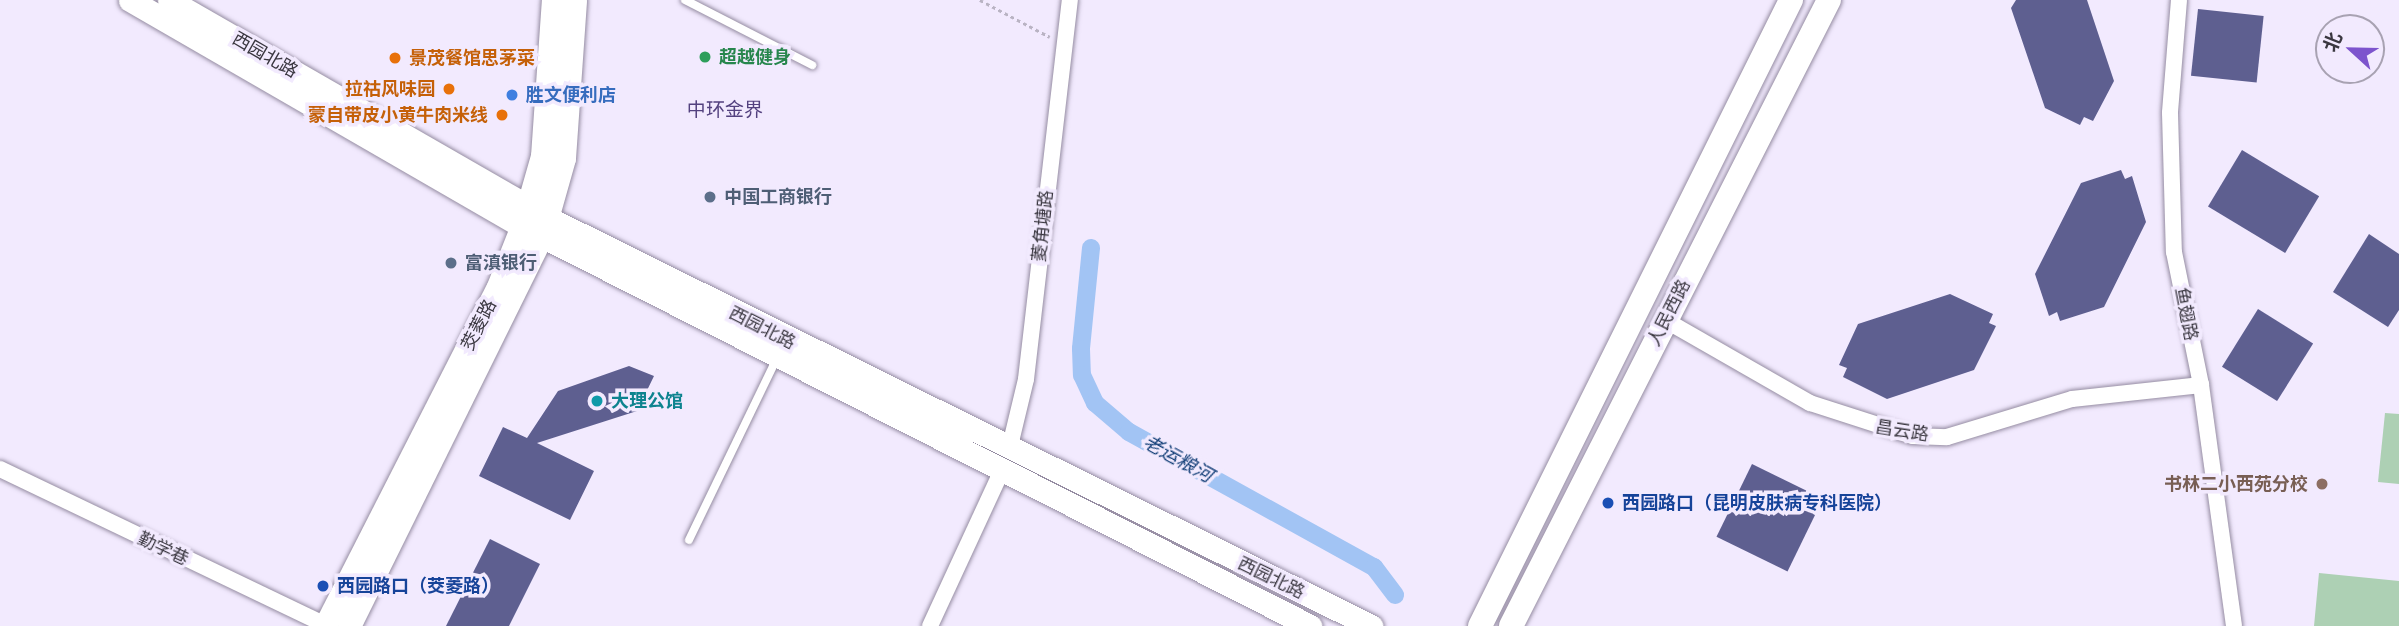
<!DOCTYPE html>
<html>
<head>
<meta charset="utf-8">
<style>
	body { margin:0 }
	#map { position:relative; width:2399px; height:626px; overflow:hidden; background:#f2eafe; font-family:"PT Sans","Noto Sans SC",sans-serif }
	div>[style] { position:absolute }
	.green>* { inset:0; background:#add0b4 }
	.canal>* { height:18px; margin:-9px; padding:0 9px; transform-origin:9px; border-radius:9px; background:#a2c4f4 }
	.building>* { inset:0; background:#5e5f90; transform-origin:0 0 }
	.path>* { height:2.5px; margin-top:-1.25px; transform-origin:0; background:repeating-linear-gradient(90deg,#b9b3c3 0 3.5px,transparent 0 7px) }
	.roads { filter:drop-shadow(0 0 2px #958ca2) drop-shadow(0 0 2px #958ca2) }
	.lane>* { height:8px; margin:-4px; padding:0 4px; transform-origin:4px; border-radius:4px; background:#fff }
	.street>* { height:16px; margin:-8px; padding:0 8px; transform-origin:8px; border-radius:8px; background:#fff }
	.secondary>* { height:23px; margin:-11.5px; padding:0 11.5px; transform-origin:11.5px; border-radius:11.5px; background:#fff }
	.primary>* { height:24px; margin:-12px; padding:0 12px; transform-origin:12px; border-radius:12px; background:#fff }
	.dots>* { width:19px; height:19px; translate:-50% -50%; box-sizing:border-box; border:4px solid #f2eafe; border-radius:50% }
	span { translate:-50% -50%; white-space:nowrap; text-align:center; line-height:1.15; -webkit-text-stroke:7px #f2eafe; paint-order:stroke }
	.street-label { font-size:18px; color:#3a3740 }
	.leisure-label { font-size:18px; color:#27864d; font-weight:700 }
	.left { translate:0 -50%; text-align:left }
	.food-label { font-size:18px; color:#c56008; font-weight:700 }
	.right { translate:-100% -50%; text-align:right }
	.shop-label { font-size:18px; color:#366cbe; font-weight:700 }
	.service-label { font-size:18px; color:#4e5e75; font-weight:700 }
	.culture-label { font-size:18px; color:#0d838f; font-weight:700 }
	.education-label { font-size:18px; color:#785e54; font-weight:700 }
	.transit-label { font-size:18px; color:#164399; font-weight:700 }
	.neighbourhood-label { font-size:19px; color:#53417f }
	.water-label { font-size:19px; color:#133f78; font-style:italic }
	.north { position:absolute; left:2315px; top:14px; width:70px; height:70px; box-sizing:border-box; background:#f2eafe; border:2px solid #a8a2b2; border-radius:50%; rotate:292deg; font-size:19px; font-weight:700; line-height:28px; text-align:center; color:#3a3740 }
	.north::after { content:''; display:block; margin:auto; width:24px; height:32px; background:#7d54cd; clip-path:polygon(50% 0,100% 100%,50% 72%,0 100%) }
</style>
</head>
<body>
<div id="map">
	<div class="green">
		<div style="clip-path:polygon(2385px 413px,2399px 414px,2399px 484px,2378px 482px)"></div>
		<div style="clip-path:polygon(2319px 573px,2399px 581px,2399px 626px,2314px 626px)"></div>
	</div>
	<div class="canal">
		<div style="left:1091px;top:248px;width:101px;rotate:95.7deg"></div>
		<div style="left:1081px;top:349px;width:26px;rotate:88deg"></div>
		<div style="left:1082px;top:375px;width:31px;rotate:65deg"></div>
		<div style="left:1095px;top:403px;width:45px;rotate:40.5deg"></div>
		<div style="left:1129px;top:432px;width:280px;rotate:28.9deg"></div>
		<div style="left:1374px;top:567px;width:35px;rotate:53deg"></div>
	</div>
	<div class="building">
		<div style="clip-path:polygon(2016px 0,2087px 0,2114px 81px,2093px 121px,2084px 117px,2080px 125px,2045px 108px,2011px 8px)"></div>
		<div style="left:2198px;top:9px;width:66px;height:67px;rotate:6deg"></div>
		<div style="left:2242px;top:150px;width:90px;height:66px;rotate:31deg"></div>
		<div style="clip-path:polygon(2121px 170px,2125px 179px,2132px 176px,2146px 222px,2104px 307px,2060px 321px,2057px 312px,2049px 316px,2035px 274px,2081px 183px)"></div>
		<div style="clip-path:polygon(2369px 234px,2399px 254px,2399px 310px,2388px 327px,2333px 292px)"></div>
		<div style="clip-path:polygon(1950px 294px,1993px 314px,1989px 323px,1996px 326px,1974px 370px,1887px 399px,1843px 377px,1847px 368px,1839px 365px,1858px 324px)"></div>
		<div style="left:2258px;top:309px;width:65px;height:68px;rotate:32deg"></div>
		<div style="clip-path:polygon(629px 366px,654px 376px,637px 411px,537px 443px,594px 471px,570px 520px,479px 476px,503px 427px,527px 438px,558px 391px)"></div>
		<div style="left:1752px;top:464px;width:79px;height:81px;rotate:26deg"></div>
		<div style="clip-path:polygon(490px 539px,540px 564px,509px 626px,446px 626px)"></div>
	</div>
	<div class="path">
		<div style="left:980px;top:0;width:79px;rotate:27.9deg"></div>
	</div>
	<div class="roads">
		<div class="lane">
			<div style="left:685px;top:0;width:143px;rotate:27.1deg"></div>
			<div style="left:689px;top:540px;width:202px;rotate:-64.2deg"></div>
		</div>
		<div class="street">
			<div style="left:2179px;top:0;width:113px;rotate:94.6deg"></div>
			<div style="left:2170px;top:113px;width:139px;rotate:88.4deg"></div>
			<div style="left:2174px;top:252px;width:136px;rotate:78.5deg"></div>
			<div style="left:2201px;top:385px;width:243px;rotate:82.2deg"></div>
			<div style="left:1665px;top:320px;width:167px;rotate:29.8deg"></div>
			<div style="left:1810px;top:403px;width:108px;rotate:17.8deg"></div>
			<div style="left:1913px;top:436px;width:34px;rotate:2deg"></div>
			<div style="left:1947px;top:437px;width:131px;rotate:-16.9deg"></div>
			<div style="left:2072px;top:399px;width:130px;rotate:-6.2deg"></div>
			<div style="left:1009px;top:450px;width:73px;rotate:-76.5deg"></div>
			<div style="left:1026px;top:379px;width:382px;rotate:-83.4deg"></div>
			<div style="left:0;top:469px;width:364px;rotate:25.6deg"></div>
			<div style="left:930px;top:626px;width:172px;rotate:-65.2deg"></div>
		</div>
		<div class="secondary">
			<div style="left:130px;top:0;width:452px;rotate:30deg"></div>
			<div style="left:522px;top:226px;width:884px;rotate:26.91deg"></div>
			<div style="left:169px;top:0;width:437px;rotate:29.9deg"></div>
			<div style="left:548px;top:218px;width:919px;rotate:26.37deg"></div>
			<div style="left:325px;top:626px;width:378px;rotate:-63deg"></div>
			<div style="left:497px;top:289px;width:68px;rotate:-68.4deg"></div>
			<div style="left:522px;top:226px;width:73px;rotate:-74.1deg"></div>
			<div style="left:542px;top:156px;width:156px;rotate:-86deg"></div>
			<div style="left:349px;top:626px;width:435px;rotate:-63.7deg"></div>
			<div style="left:542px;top:236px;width:81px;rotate:-74.2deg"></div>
			<div style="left:564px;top:158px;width:158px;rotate:-86deg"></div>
		</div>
		<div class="primary">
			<div style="left:1480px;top:626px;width:699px;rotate:-63.58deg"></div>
			<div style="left:1511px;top:626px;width:702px;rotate:-63.07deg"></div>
		</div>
	</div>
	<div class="dots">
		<div style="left:705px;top:57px;background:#2e9e5b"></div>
		<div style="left:395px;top:58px;background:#e8710a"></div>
		<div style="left:449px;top:89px;background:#e8710a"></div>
		<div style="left:512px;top:95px;background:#3f7fe0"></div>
		<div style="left:502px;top:115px;background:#e8710a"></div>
		<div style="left:710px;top:197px;background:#5c6f8a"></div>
		<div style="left:451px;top:263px;background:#5c6f8a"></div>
		<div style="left:597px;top:401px;background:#0f9aa8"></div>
		<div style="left:2322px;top:484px;background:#8d6e63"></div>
		<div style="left:1608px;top:503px;background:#1a4fb4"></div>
		<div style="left:323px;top:586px;background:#1a4fb4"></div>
	</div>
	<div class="street-label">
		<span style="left:265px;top:55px;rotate:30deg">西园北路</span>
		<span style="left:1043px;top:226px;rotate:-84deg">菱角塘路</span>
		<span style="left:1669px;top:313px;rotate:-63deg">人民西路</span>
		<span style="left:2186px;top:314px;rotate:79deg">鱼翅路</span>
		<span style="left:479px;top:325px;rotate:-63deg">茭菱路</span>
		<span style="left:762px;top:328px;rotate:27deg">西园北路</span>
		<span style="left:1902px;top:431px;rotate:9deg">昌云路</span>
		<span style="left:163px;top:549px;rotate:25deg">勤学巷</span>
		<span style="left:1271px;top:578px;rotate:26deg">西园北路</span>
	</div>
	<div class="leisure-label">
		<span class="left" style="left:719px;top:57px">超越健身</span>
	</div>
	<div class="food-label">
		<span class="left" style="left:409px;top:58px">景茂餐馆思茅菜</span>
		<span class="right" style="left:435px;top:89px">拉祜风味园</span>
		<span class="right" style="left:488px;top:115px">蒙自带皮小黄牛肉米线</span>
	</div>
	<div class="shop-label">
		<span class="left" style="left:526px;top:95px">胜文便利店</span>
	</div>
	<div class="service-label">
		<span class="left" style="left:724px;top:197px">中国工商银行</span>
		<span class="left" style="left:465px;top:263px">富滇银行</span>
	</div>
	<div class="culture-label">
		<span class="left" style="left:611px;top:401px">大理公馆</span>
	</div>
	<div class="education-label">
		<span class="right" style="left:2308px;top:484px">书林二小西苑分校</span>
	</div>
	<div class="transit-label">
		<span class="left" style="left:1622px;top:503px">西园路口（昆明皮肤病专科医院）</span>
		<span class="left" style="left:337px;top:586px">西园路口（茭菱路）</span>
	</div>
	<div class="neighbourhood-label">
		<span style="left:725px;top:110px">中环金界</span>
	</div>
	<div class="water-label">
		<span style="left:1178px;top:459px;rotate:29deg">老运粮河</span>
	</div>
	<div class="north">北</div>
</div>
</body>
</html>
